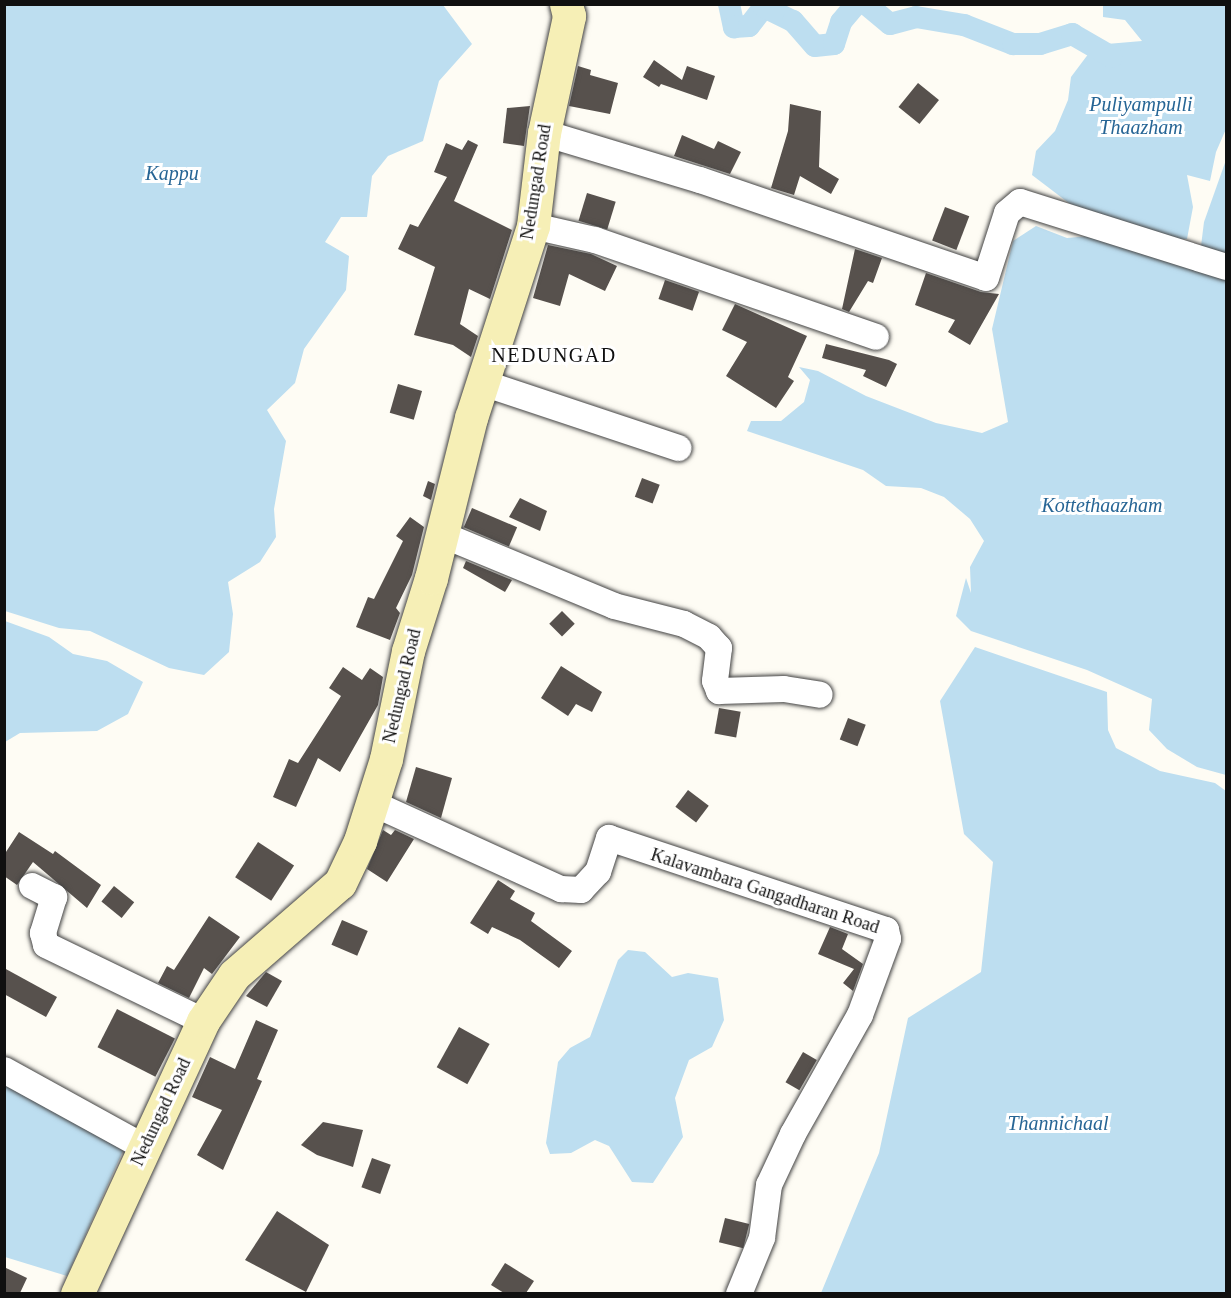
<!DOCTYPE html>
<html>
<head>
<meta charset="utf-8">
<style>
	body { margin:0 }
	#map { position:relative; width:1231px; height:1298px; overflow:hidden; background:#fefcf4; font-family:Georgia,serif }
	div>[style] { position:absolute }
	.water>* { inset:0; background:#bddef0 }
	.canal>* { height:22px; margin:-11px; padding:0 11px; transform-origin:11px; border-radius:11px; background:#bddef0 }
	.building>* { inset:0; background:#57514d; transform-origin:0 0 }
	.roads { filter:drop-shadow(0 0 2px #434343) drop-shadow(0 0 2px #434343) }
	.street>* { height:26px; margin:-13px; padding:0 13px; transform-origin:13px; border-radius:13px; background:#fff }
	.secondary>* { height:33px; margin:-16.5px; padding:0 16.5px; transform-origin:16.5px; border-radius:16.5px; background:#f6efb6 }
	span { translate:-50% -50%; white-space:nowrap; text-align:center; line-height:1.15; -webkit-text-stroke:6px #fff; paint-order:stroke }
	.street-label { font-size:18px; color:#101010 }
	.water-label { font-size:20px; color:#266595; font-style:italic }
	.neighbourhood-label { font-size:20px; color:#101010; letter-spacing:1.5px }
	.frame { position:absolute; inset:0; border:6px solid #101010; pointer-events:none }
</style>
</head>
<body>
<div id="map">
	<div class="water">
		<div style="clip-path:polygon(4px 5px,443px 5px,472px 44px,439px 81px,423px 141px,388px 156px,372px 176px,367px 217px,341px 217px,325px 242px,349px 256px,346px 290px,304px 349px,295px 383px,267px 410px,286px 441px,274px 509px,276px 537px,260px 562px,228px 582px,233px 614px,229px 652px,204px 675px,169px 668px,90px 631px,59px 628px,5px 611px)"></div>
		<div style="clip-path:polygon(1103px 5px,1226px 5px,1226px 129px,1216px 152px,1210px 181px,1187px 175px,1193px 207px,1187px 239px,1161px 239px,1136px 225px,1074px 207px,1032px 175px,1036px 151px,1055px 131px,1068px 100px,1071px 77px,1095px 45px,1142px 41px,1125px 20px,1103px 17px)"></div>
		<div style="clip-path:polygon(1226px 160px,1226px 263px,1201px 246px,1204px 222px)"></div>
		<div style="clip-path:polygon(1036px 226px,1067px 238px,1089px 236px,1226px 270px,1226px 775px,1197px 767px,1167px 749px,1149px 730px,1152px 699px,1087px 670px,971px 631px,956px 616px,966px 578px,971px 593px,970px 567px,984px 541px,970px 519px,944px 497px,921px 488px,886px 486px,863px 470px,747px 431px,751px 421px,781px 421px,804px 402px,810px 380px,799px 367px,818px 371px,866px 396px,936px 423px,982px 433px,1008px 422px,992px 329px,1013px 241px)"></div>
		<div style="clip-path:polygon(5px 621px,49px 637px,73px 654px,107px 661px,143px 682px,128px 714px,97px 731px,20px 733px,5px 742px)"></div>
		<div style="clip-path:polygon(975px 647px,1107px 692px,1108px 730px,1116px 748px,1160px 771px,1215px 783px,1226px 791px,1226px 1293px,821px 1293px,879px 1153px,908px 1018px,981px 972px,993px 862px,964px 834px,940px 701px)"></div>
		<div style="clip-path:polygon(628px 950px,645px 952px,672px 977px,688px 973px,718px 978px,724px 1020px,712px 1047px,689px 1060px,675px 1098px,683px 1137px,653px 1183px,632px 1182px,609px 1146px,595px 1140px,571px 1153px,550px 1154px,546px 1143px,558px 1062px,570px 1048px,590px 1037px,618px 960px)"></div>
		<div style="clip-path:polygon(4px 1081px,83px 1122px,123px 1151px,67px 1276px,5px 1257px)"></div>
	</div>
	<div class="canal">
		<div style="left:729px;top:4px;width:24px;rotate:78deg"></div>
		<div style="left:734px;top:27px;width:15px;rotate:-4deg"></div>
		<div style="left:749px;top:26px;width:24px;rotate:-52deg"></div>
		<div style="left:764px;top:7px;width:32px;rotate:26deg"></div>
		<div style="left:793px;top:21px;width:33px;rotate:49deg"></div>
		<div style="left:815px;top:46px;width:19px;rotate:-6deg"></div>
		<div style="left:834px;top:44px;width:23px;rotate:-72deg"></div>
		<div style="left:841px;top:22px;width:23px;rotate:-50deg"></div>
		<div style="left:866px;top:4px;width:31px;rotate:40deg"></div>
		<div style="left:890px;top:24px;width:27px;rotate:-15deg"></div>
		<div style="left:916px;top:17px;width:49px;rotate:9.5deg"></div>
		<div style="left:964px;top:25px;width:53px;rotate:21.2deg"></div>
		<div style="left:1013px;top:44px;width:27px"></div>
		<div style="left:1040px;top:44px;width:34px;rotate:-17deg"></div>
		<div style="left:1072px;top:34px;width:46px;rotate:29.9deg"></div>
	</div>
	<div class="building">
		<div style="clip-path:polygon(654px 60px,682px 80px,687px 66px,715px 76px,707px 100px,661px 84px,659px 87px,643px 77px)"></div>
		<div style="clip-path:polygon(578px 66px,591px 70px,590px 75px,618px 83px,610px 114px,569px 106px)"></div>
		<div style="left:918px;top:83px;width:27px;height:31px;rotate:39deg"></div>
		<div style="clip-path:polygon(790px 104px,821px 111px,819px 167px,839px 179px,831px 194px,800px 176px,794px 195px,771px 188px,788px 131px)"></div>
		<div style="clip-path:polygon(530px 106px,524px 146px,503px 143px,507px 108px)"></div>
		<div style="clip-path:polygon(682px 135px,714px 149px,718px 141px,741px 152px,730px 174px,674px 156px)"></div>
		<div style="clip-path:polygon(468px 140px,478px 145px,454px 201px,512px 230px,490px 299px,469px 289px,460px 324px,478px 336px,471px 357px,453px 345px,414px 335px,435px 267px,398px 249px,410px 224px,418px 227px,447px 177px,434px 172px,446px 143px,462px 150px)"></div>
		<div style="left:587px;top:193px;width:30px;height:29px;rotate:17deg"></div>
		<div style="left:945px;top:207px;width:26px;height:36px;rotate:21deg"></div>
		<div style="clip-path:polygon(548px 245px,591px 254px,617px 266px,605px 291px,569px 274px,560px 306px,533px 298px)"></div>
		<div style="clip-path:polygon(855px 249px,882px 258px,873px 283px,868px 281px,849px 312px,842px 309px)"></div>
		<div style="clip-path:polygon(926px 273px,981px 292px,999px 294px,970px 345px,948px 332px,955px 320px,915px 305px)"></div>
		<div style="left:665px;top:280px;width:36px;height:20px;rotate:19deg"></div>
		<div style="clip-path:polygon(735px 304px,807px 336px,788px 377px,794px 381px,776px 408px,726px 376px,747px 342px,722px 330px)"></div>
		<div style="clip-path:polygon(826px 344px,889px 360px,897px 364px,886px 387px,863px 376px,866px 370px,822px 358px)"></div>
		<div style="left:398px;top:384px;width:25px;height:30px;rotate:16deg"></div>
		<div style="left:642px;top:478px;width:19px;height:20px;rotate:21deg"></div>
		<div style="clip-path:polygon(428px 481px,435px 484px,431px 500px,423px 496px)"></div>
		<div style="clip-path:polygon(520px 498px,547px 511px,540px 531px,509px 517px)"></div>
		<div style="left:472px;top:508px;width:49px;height:21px;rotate:23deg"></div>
		<div style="clip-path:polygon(410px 517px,424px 527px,412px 575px,396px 608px,400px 613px,390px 640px,356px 627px,368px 597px,374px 599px,403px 541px,396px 536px)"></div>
		<div style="clip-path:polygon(466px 561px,512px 580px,505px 592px,463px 568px)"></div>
		<div style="left:562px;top:611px;width:18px;height:18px;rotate:45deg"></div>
		<div style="clip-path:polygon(561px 666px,602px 692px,592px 712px,576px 704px,568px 716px,541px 698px)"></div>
		<div style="clip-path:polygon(343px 667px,362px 680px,370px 668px,383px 677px,378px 705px,340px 772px,318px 758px,296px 807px,273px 797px,289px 759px,298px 763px,341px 696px,329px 688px)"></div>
		<div style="left:719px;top:708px;width:22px;height:26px;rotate:10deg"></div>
		<div style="left:848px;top:718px;width:19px;height:23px;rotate:21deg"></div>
		<div style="clip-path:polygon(416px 767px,452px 778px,441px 818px,406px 802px)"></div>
		<div style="left:688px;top:790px;width:26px;height:21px;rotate:37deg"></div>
		<div style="clip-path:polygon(383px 830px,391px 835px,395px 830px,414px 839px,387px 882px,367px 869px)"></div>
		<div style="clip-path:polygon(19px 832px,53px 854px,55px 851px,101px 885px,87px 908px,33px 862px,17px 885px,4px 876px,4px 855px)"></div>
		<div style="left:258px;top:842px;width:43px;height:42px;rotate:33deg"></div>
		<div style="clip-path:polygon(498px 880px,515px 891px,510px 899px,535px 913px,531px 921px,572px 951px,559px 968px,520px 940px,492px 927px,488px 934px,470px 923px)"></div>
		<div style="left:114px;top:886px;width:26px;height:20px;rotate:39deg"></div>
		<div style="clip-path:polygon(209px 916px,240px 937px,212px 974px,204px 968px,189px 998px,158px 983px,167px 966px,174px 970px)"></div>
		<div style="left:342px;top:920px;width:28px;height:27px;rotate:23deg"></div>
		<div style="clip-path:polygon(830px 927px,848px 934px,842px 949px,863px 964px,853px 991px,843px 983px,854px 969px,818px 954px)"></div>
		<div style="clip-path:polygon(4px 968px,57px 997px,46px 1017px,4px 994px)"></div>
		<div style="clip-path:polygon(266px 972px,282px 981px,267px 1007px,246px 996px)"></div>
		<div style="left:117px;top:1009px;width:65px;height:43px;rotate:27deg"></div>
		<div style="clip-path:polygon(256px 1020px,278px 1030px,257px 1079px,262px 1081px,223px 1170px,197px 1155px,222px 1110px,192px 1097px,210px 1057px,235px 1069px)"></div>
		<div style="left:459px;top:1027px;width:35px;height:46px;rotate:29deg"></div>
		<div style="left:803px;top:1052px;width:16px;height:35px;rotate:30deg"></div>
		<div style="clip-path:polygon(323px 1122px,363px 1130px,353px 1167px,317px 1155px,301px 1145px)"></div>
		<div style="left:372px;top:1158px;width:20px;height:31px;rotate:20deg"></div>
		<div style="clip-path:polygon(277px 1211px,329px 1245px,306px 1292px,245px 1260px)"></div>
		<div style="left:725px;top:1218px;width:25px;height:25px;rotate:14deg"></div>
		<div style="clip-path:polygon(505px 1263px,534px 1281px,526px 1293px,504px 1293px,491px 1285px)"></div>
		<div style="clip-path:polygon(4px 1267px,27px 1278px,20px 1293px,4px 1293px)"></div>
	</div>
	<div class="roads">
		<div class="street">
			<div style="left:544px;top:133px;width:163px;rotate:16.8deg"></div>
			<div style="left:700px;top:180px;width:302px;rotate:18.9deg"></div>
			<div style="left:986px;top:278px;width:68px;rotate:-72.1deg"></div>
			<div style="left:1007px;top:213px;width:17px;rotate:-40deg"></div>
			<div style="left:1020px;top:202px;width:216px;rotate:17.5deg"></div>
			<div style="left:533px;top:226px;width:64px;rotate:12.7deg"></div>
			<div style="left:595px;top:240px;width:297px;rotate:19deg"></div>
			<div style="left:483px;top:383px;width:206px;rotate:18.4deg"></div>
			<div style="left:443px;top:535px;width:185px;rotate:22.5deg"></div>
			<div style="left:614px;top:606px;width:72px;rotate:14.4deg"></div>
			<div style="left:684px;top:624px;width:28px;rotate:27deg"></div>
			<div style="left:709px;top:637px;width:15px;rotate:48deg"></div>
			<div style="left:719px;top:648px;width:33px;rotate:97deg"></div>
			<div style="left:715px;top:681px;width:11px;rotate:68deg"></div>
			<div style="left:719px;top:691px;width:65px;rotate:-1.8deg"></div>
			<div style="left:784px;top:689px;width:36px;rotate:9deg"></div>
			<div style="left:372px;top:803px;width:208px;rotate:24.5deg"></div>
			<div style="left:561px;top:889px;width:20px;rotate:3deg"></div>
			<div style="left:581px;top:890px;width:25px;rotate:-47deg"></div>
			<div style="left:598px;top:872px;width:36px;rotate:-72deg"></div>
			<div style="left:609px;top:838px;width:292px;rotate:18.4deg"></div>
			<div style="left:886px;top:930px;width:9px;rotate:77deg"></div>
			<div style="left:888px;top:939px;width:81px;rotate:110.2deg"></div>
			<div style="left:860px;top:1015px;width:137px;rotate:119.4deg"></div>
			<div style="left:793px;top:1134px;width:56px;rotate:115.2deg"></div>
			<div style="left:769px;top:1185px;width:53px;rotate:97.5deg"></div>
			<div style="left:762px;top:1238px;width:61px;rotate:112.3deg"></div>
			<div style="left:32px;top:886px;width:25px;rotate:27deg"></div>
			<div style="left:54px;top:897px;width:38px;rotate:107deg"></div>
			<div style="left:43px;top:933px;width:12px;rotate:76deg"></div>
			<div style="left:46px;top:945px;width:174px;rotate:25.8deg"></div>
			<div style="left:4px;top:1070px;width:160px;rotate:28.8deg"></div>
		</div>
		<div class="secondary">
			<div style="left:77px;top:1294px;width:301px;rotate:-65.2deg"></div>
			<div style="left:203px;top:1021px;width:55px;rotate:-56deg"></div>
			<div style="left:234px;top:975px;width:140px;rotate:-41deg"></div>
			<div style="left:340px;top:883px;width:47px;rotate:-64.5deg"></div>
			<div style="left:360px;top:841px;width:86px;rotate:-72.4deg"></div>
			<div style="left:386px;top:759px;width:110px;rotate:-78.5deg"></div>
			<div style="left:408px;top:651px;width:77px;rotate:-72.5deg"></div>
			<div style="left:431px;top:578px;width:165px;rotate:-76deg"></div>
			<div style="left:471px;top:418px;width:202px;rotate:-72.1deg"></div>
			<div style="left:533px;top:226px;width:94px;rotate:-83.3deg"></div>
			<div style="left:544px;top:133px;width:120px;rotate:-77.9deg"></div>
			<div style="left:569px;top:16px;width:12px;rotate:-104deg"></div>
		</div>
	</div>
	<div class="street-label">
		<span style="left:536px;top:182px;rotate:-81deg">Nedungad Road</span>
		<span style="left:402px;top:686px;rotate:-77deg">Nedungad Road</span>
		<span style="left:765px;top:891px;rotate:18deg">Kalavambara Gangadharan Road</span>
		<span style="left:161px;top:1112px;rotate:-65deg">Nedungad Road</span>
	</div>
	<div class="water-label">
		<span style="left:1141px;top:116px">Puliyampulli<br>Thaazham</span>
		<span style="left:172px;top:173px">Kappu</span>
		<span style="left:1102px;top:505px">Kottethaazham</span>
		<span style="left:1058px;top:1123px">Thannichaal</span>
	</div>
	<div class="neighbourhood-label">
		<span style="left:554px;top:355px">NEDUNGAD</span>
	</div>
	<div class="frame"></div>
</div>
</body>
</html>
